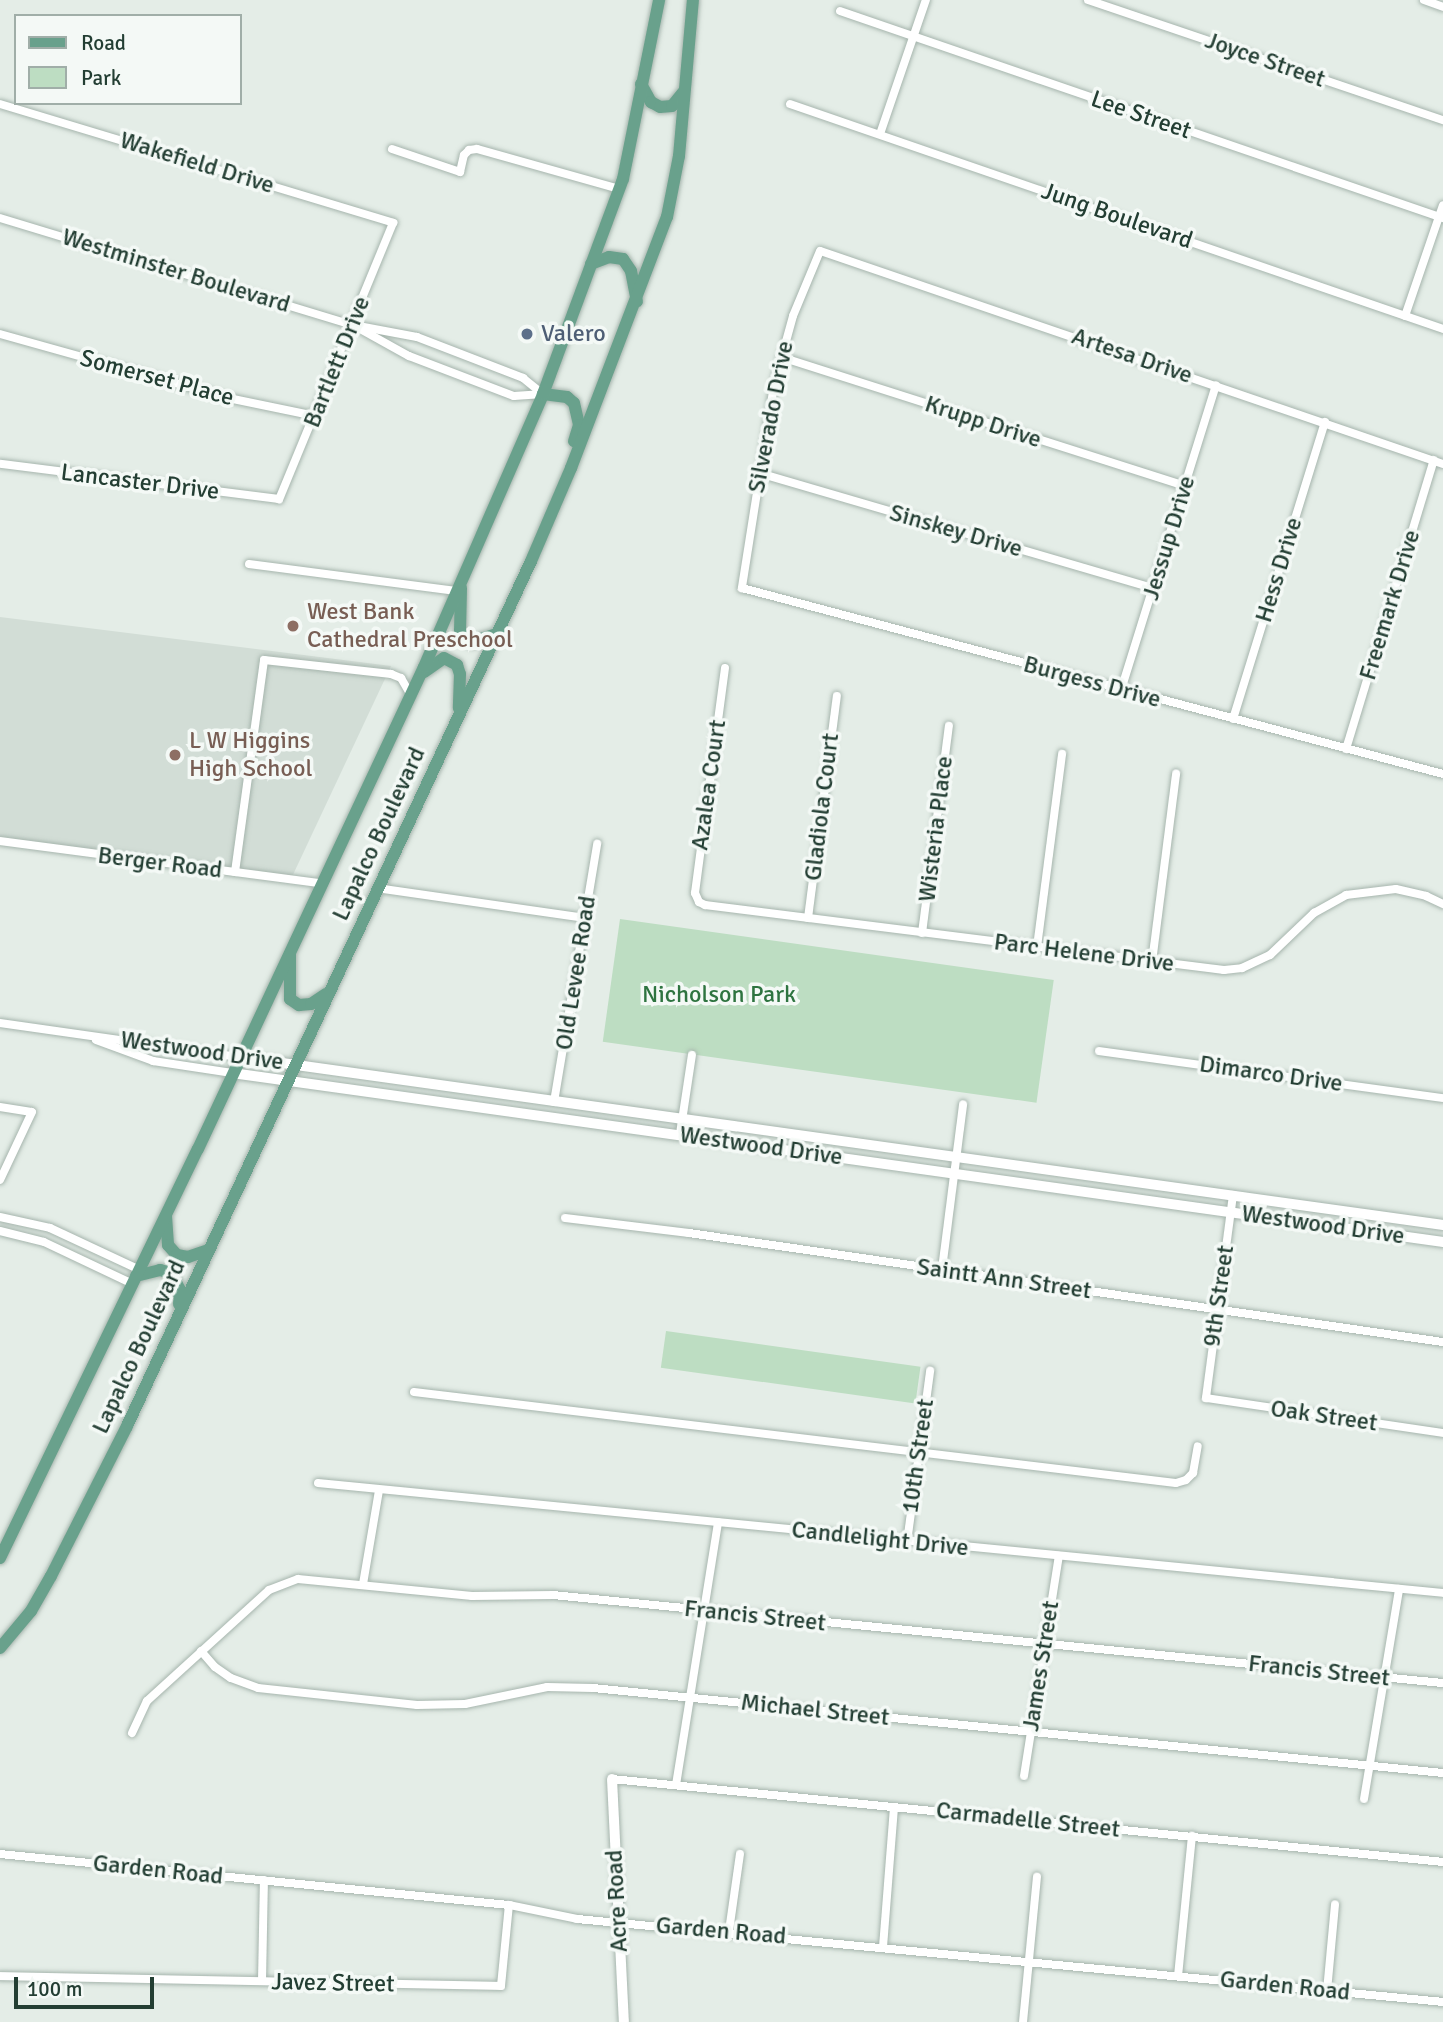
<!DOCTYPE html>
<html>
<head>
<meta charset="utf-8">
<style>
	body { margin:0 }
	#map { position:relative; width:1443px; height:2022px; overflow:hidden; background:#e4ede7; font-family:Signika,sans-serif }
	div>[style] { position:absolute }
	.built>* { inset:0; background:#d2ddd6 }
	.green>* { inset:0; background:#bdddc2; transform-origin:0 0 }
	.roads { filter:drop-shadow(0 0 2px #a6b5ad) drop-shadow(0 0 2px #a6b5ad) }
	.minor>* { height:8px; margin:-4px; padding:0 4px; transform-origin:4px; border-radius:4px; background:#fff }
	.tertiary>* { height:10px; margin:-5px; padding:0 5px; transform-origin:5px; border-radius:5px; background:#fff }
	.primary>* { height:12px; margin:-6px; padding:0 6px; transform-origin:6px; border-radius:6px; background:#69a18c }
	.dots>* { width:19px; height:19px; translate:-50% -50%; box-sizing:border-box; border:4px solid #f4f9f6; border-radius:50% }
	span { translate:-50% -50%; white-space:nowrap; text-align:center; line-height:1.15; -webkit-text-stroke:7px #f4f9f6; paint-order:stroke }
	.street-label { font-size:24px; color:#233e33 }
	.service-label { font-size:24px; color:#4e5e75 }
	.left { translate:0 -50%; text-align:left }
	.education-label { font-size:24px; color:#785e54 }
	.park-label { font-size:24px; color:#2e7440 }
	.legend { position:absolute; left:14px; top:14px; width:228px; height:91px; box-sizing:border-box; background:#f4f9f6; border:2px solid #a0aea8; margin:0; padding:9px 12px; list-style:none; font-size:21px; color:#233e33 }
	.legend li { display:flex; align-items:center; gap:14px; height:35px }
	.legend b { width:35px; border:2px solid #a0aea8 }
	.scale { position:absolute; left:14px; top:1977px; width:140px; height:32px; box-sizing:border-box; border:4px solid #233e33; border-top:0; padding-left:9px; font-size:21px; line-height:24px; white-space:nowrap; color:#233e33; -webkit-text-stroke:5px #f4f9f6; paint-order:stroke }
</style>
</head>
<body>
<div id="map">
	<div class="built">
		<div style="clip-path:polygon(0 617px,391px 666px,291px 879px,0 843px)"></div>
	</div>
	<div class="green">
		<div style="left:620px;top:919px;width:438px;height:124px;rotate:8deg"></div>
		<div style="left:666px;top:1331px;width:257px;height:37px;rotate:8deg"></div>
	</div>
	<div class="roads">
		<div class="minor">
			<div style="left:1088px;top:0;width:375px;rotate:18.7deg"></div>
			<div style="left:1424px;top:0;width:20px;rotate:20deg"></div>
			<div style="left:840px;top:11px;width:638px;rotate:18.95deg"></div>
			<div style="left:0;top:104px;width:411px;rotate:16.8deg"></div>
			<div style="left:393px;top:223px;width:299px;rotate:112.4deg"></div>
			<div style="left:279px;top:499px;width:281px;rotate:-172.8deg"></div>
			<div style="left:790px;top:104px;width:691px;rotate:19.01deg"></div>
			<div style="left:880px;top:134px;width:142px;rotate:-71.1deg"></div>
			<div style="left:392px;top:149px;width:72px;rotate:18.7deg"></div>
			<div style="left:460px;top:172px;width:17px;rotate:-77deg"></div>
			<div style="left:464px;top:155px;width:7px;rotate:-45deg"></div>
			<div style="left:469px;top:150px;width:8px;rotate:-7deg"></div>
			<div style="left:477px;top:149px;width:148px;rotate:15.7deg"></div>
			<div style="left:0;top:218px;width:369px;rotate:16.9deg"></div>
			<div style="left:353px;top:325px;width:65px;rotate:10.6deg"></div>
			<div style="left:417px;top:337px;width:114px;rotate:21.1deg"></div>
			<div style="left:523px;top:378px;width:26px;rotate:39deg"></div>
			<div style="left:1405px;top:316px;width:117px;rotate:-71.1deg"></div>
			<div style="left:362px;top:330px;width:54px;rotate:29deg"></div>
			<div style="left:409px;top:356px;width:112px;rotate:20.9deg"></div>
			<div style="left:514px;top:396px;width:29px;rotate:-4deg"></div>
			<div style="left:0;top:334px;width:242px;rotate:15.6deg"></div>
			<div style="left:233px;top:399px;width:84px;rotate:11.7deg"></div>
			<div style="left:781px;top:357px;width:424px;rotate:17.7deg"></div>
			<div style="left:1443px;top:464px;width:658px;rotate:-161.12deg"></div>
			<div style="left:820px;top:251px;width:70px;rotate:112.6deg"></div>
			<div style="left:793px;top:316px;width:72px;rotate:105.4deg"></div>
			<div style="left:774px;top:385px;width:206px;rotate:99deg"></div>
			<div style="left:742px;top:588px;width:725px;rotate:14.86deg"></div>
			<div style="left:759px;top:473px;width:410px;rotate:16.3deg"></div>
			<div style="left:249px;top:564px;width:209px;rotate:7.4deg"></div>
			<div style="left:725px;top:668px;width:227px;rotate:97.6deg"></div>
			<div style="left:695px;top:893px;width:10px;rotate:66deg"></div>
			<div style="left:699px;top:902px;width:7px;rotate:27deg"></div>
			<div style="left:705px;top:905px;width:523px;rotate:7.14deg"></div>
			<div style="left:1224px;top:970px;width:18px;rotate:-6deg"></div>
			<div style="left:1242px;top:968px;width:31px;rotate:-25deg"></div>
			<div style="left:1270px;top:955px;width:61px;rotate:-43.7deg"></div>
			<div style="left:1314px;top:913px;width:37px;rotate:-29deg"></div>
			<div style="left:1346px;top:895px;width:50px;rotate:-6.8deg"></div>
			<div style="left:1396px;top:889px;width:31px;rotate:13deg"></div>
			<div style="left:1426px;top:896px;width:19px;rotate:25deg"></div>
			<div style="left:1121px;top:690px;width:319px;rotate:-72.7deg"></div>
			<div style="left:1233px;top:719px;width:311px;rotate:-72.8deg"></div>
			<div style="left:1346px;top:749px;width:302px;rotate:-73.1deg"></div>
			<div style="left:0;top:841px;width:323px;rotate:7.5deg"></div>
			<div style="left:235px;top:872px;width:214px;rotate:-82.2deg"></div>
			<div style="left:264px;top:660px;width:128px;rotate:6.3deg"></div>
			<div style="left:391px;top:674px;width:11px;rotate:22deg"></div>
			<div style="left:401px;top:678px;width:20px;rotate:60deg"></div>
			<div style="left:377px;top:888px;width:210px;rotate:8.2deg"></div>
			<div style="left:808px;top:918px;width:224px;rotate:-82.6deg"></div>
			<div style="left:922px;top:933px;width:209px;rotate:-82.6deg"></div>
			<div style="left:1037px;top:947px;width:195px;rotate:-82.6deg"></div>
			<div style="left:1152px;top:962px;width:190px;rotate:-82.7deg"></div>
			<div style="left:0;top:1023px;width:241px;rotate:8.1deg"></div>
			<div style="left:96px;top:1040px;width:61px;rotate:20.2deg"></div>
			<div style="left:153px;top:1061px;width:80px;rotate:8.6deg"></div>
			<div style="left:1099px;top:1051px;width:347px;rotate:7.8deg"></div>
			<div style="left:554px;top:1102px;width:262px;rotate:-80.5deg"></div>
			<div style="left:0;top:1107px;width:32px;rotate:9deg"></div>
			<div style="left:32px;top:1112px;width:75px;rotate:115.2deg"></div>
			<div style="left:680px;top:1134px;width:80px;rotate:-81.4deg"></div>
			<div style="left:1233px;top:1195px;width:205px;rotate:97.6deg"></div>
			<div style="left:1206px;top:1398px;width:240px;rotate:8.4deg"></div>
			<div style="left:0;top:1217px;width:51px;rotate:12.4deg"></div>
			<div style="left:50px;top:1228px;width:99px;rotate:25deg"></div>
			<div style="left:565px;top:1218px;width:125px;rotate:6.9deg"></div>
			<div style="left:689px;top:1233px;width:762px;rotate:8.23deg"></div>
			<div style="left:0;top:1231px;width:45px;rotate:14deg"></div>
			<div style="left:44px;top:1242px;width:98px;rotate:25.3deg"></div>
			<div style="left:942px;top:1269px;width:166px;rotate:-82.7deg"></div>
			<div style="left:414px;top:1392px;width:767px;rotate:6.81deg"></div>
			<div style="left:1176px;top:1483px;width:10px;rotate:-17deg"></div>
			<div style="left:1186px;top:1480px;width:10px;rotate:-45deg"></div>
			<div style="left:1193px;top:1473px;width:27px;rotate:-80deg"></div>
			<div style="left:318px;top:1483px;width:1130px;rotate:5.58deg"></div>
			<div style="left:907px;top:1542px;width:173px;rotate:-82.3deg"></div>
			<div style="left:363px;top:1584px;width:95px;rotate:-80.3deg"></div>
			<div style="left:201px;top:1651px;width:21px;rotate:49deg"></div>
			<div style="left:215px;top:1667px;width:19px;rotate:35deg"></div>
			<div style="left:231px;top:1678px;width:29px;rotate:20deg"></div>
			<div style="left:258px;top:1688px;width:160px;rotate:6.1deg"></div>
			<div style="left:417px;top:1705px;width:48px;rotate:-1.2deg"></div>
			<div style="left:465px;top:1704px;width:84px;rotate:-11.7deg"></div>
			<div style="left:547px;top:1687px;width:46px;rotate:1.2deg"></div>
			<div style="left:593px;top:1688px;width:854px;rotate:5.71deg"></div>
			<div style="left:132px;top:1733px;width:35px;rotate:-65deg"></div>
			<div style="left:147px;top:1701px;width:165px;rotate:-42.3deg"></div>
			<div style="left:269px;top:1590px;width:31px;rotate:-21deg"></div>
			<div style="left:298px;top:1579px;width:175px;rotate:5.6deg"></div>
			<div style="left:472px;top:1596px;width:81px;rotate:-0.7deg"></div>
			<div style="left:553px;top:1595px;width:894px;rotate:5.65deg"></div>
			<div style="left:1024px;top:1776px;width:223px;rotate:-81deg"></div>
			<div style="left:612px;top:1779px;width:835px;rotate:5.7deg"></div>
			<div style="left:676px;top:1785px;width:266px;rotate:-80.9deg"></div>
			<div style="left:1364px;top:1799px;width:213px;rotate:-80.5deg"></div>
			<div style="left:0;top:1854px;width:512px;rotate:5.72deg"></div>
			<div style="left:509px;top:1905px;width:69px;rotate:11.6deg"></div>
			<div style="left:577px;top:1919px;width:870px;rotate:5.47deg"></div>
			<div style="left:729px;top:1931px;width:78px;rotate:-81.9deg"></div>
			<div style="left:883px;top:1947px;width:140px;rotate:-85.5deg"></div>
			<div style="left:0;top:1976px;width:501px;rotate:1.14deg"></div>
			<div style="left:501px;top:1986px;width:81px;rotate:-84.4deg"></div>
			<div style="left:1178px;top:1976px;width:141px;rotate:-84.3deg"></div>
			<div style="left:262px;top:1981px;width:101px;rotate:-88.9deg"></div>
			<div style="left:1327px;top:1991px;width:87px;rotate:-84.7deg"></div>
			<div style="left:1023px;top:2022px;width:146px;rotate:-84.5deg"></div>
		</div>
		<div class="tertiary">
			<div style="left:239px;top:1057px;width:1216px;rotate:7.94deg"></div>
			<div style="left:232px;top:1073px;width:1223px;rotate:7.94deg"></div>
			<div style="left:612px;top:1779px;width:243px;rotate:87.2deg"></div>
		</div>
		<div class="primary">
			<div style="left:641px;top:84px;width:21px;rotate:61deg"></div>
			<div style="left:651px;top:102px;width:10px;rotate:29deg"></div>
			<div style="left:660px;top:107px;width:12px;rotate:-5deg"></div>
			<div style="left:672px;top:106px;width:19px;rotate:-51deg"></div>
			<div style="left:591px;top:264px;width:19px;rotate:-21deg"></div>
			<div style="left:609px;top:257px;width:14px;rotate:8deg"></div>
			<div style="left:623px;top:259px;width:14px;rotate:56deg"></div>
			<div style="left:631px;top:271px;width:31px;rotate:79deg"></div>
			<div style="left:543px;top:394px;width:24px;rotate:7deg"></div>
			<div style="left:567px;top:397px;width:9px;rotate:41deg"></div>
			<div style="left:574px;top:403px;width:23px;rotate:77deg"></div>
			<div style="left:579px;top:425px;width:17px;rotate:107deg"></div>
			<div style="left:461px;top:588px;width:43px;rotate:91.3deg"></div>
			<div style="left:460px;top:631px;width:9px;rotate:63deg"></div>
			<div style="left:464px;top:639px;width:9px;rotate:21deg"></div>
			<div style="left:472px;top:642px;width:26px;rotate:-18deg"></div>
			<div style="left:424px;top:672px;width:24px;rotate:-35deg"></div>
			<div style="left:444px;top:658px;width:15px;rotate:28deg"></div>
			<div style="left:457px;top:665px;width:9px;rotate:72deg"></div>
			<div style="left:460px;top:674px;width:34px;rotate:92deg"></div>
			<div style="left:290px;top:954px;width:45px;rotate:90deg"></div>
			<div style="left:290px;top:999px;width:11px;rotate:34deg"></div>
			<div style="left:299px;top:1005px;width:12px;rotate:-5deg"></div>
			<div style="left:311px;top:1004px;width:18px;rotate:-34deg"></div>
			<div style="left:166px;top:1216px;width:29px;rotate:86deg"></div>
			<div style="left:168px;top:1245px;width:13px;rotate:48deg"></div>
			<div style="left:177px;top:1255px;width:11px;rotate:10deg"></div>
			<div style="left:188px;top:1257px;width:21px;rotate:-19deg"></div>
			<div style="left:136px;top:1276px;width:25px;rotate:-14deg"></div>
			<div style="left:160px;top:1270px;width:11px;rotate:15deg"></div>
			<div style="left:171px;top:1273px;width:19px;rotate:62deg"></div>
			<div style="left:180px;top:1290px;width:14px;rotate:94deg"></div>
			<div style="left:0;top:1558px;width:454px;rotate:-64.2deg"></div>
			<div style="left:198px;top:1149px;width:532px;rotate:-64.88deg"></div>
			<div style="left:424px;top:667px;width:298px;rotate:-66.4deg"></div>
			<div style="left:543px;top:394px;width:229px;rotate:-69.6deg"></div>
			<div style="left:623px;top:179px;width:183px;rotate:-78.6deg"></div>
			<div style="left:0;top:1648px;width:48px;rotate:-50deg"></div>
			<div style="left:31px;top:1611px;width:40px;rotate:-60.3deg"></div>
			<div style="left:51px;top:1576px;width:168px;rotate:-63.1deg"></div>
			<div style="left:127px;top:1426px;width:955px;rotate:-64.96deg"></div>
			<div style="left:531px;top:561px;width:101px;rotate:-66.7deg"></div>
			<div style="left:571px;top:468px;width:269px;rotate:-69.1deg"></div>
			<div style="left:667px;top:217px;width:62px;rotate:-78.9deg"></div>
			<div style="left:679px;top:156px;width:157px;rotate:-84.9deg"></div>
		</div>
	</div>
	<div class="dots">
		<div style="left:527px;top:334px;background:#5c6f8a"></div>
		<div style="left:293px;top:626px;background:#8d6e63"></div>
		<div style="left:175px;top:755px;background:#8d6e63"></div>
	</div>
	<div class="street-label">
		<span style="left:1265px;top:60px;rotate:19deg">Joyce Street</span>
		<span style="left:1141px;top:115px;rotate:19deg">Lee Street</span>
		<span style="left:197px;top:163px;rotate:17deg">Wakefield Drive</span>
		<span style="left:1117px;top:216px;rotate:19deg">Jung Boulevard</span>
		<span style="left:176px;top:271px;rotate:17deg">Westminster Boulevard</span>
		<span style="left:1132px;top:356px;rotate:19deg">Artesa Drive</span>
		<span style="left:337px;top:362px;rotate:-68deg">Bartlett Drive</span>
		<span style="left:157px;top:378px;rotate:15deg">Somerset Place</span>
		<span style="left:771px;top:417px;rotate:-79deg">Silverado Drive</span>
		<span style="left:983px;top:422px;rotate:18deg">Krupp Drive</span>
		<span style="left:140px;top:482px;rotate:7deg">Lancaster Drive</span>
		<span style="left:956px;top:531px;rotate:16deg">Sinskey Drive</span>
		<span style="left:1169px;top:538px;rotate:-73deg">Jessup Drive</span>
		<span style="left:1279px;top:570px;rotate:-73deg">Hess Drive</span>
		<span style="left:1390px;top:605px;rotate:-73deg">Freemark Drive</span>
		<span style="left:1092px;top:682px;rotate:15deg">Burgess Drive</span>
		<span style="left:709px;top:785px;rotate:-82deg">Azalea Court</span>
		<span style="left:822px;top:807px;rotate:-83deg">Gladiola Court</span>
		<span style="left:936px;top:829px;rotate:-83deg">Wisteria Place</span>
		<span style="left:379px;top:834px;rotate:-65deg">Lapalco Boulevard</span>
		<span style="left:160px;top:863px;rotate:7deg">Berger Road</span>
		<span style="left:1084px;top:953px;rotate:7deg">Parc Helene Drive</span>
		<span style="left:576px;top:973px;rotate:-81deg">Old Levee Road</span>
		<span style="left:202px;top:1051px;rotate:8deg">Westwood Drive</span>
		<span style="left:1271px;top:1074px;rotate:8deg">Dimarco Drive</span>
		<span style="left:761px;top:1146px;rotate:8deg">Westwood Drive</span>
		<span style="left:1323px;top:1225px;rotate:8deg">Westwood Drive</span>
		<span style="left:1004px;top:1279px;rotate:8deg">Saintt Ann Street</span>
		<span style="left:1219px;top:1296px;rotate:-82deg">9th Street</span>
		<span style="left:139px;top:1347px;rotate:-65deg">Lapalco Boulevard</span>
		<span style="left:1324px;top:1416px;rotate:8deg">Oak Street</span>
		<span style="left:918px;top:1456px;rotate:-82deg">10th Street</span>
		<span style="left:880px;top:1539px;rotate:6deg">Candlelight Drive</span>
		<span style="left:755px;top:1616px;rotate:6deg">Francis Street</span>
		<span style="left:1041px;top:1666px;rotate:-81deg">James Street</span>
		<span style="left:1319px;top:1671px;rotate:6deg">Francis Street</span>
		<span style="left:815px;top:1710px;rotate:6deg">Michael Street</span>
		<span style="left:1028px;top:1820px;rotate:6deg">Carmadelle Street</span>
		<span style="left:158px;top:1870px;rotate:6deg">Garden Road</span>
		<span style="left:617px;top:1901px;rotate:-93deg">Acre Road</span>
		<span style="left:721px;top:1931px;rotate:5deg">Garden Road</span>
		<span style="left:333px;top:1983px;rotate:1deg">Javez Street</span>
		<span style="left:1285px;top:1986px;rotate:6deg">Garden Road</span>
	</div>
	<div class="service-label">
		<span class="left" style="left:541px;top:334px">Valero</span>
	</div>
	<div class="education-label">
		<span class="left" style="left:307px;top:626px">West Bank<br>Cathedral Preschool</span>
		<span class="left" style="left:189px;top:755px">L W Higgins<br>High School</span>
	</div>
	<div class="park-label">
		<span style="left:719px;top:995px">Nicholson Park</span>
	</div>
	<ul class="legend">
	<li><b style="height:9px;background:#69a18c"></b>Road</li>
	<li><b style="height:19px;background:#bdddc2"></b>Park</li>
	</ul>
	<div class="scale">100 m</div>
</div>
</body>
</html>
